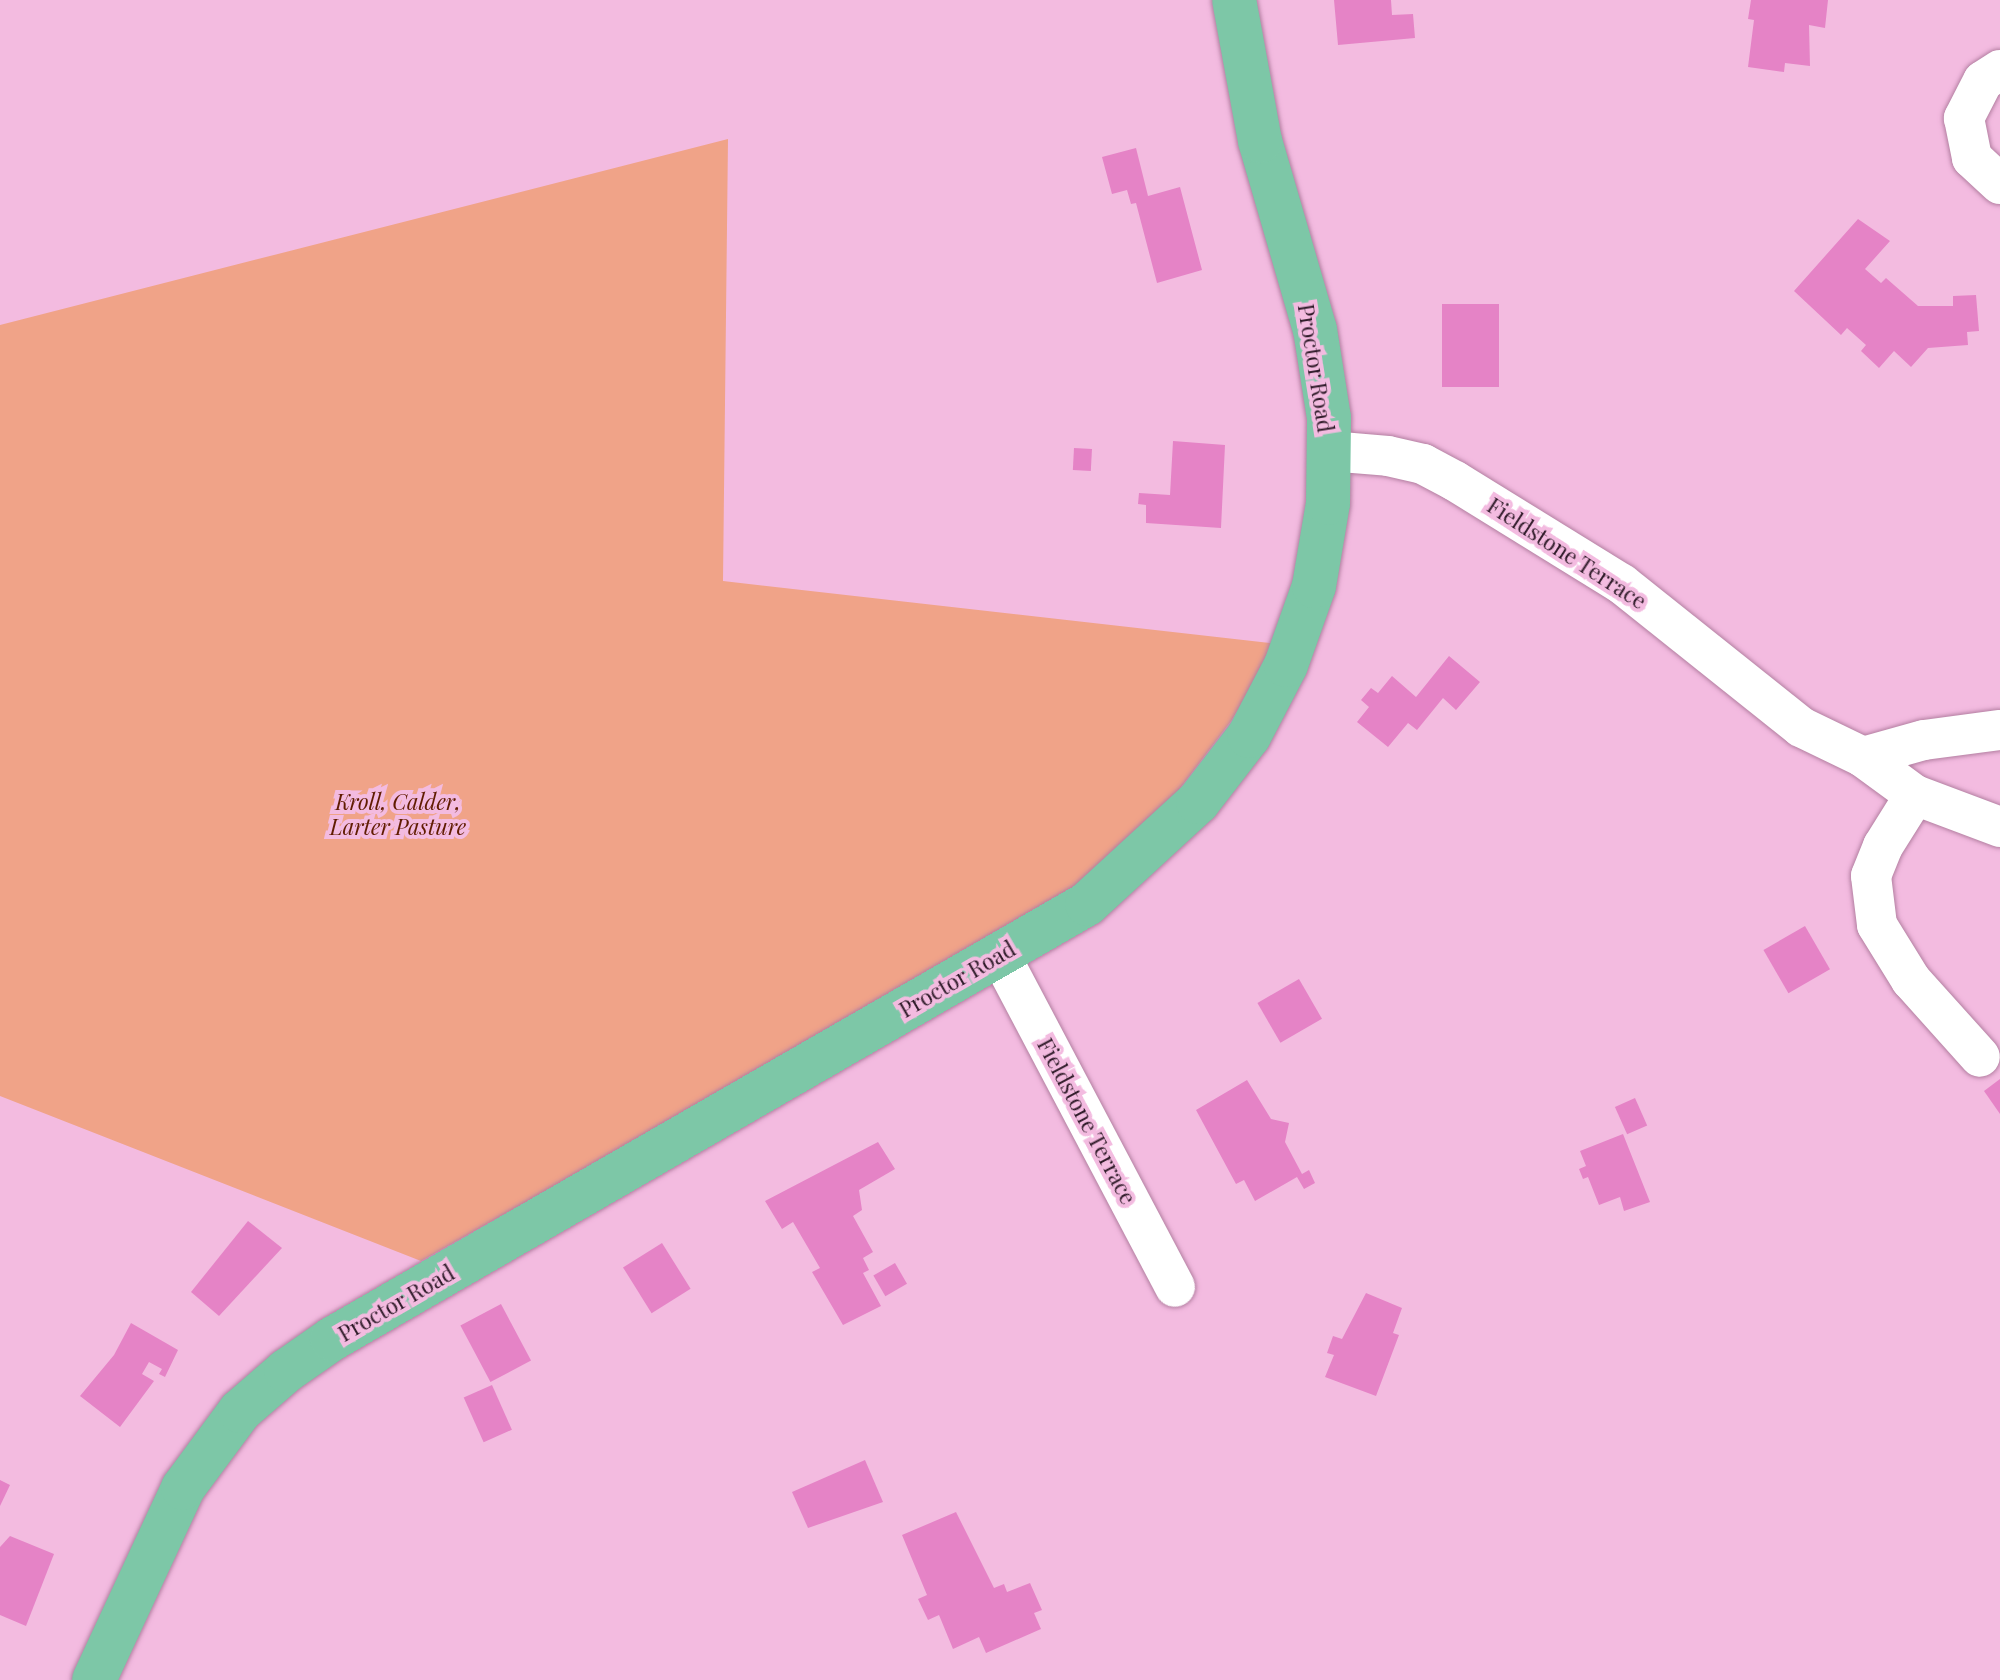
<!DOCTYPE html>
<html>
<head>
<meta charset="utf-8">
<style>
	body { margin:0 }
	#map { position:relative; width:2000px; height:1680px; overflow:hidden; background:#f3bbe0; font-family:"Playfair Display",serif }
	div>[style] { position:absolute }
	.green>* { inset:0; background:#f0a388 }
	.building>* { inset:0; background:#e583c6; transform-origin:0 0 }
	.roads { filter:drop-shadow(0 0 2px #b37fa1) drop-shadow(0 0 2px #b37fa1) }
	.minor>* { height:40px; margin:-20px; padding:0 20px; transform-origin:20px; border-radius:20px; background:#fff }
	.major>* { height:44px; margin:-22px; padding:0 22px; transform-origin:22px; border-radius:22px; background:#7dc7a7 }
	span { translate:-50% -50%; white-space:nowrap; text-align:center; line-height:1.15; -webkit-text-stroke:8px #f3bbe0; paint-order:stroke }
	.street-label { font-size:22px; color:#2d1927 }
	.park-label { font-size:22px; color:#601c00; font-style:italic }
</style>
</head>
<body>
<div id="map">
	<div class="green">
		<div style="clip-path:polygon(728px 139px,723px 581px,1278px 644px,1231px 721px,1169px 803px,1071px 896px,421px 1261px,0 1096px,0 325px)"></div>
	</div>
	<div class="building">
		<div style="clip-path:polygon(1334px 0,1391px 0,1392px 15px,1413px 14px,1415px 38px,1338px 45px)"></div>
		<div style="clip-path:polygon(1751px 0,1828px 0,1825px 28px,1809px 25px,1810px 66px,1785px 63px,1784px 72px,1748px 67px,1754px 20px,1748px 19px)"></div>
		<div style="clip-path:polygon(1136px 148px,1148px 196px,1180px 187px,1202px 270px,1157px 283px,1136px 203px,1131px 204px,1127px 190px,1112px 194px,1102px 157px)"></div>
		<div style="clip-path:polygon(1858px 219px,1890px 241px,1865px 269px,1881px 283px,1886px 278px,1918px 306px,1953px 306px,1953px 296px,1976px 295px,1979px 331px,1967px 332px,1968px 345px,1928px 348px,1911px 367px,1894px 351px,1879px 368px,1861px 351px,1866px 345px,1847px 328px,1841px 335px,1794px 291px)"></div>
		<div style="left:1442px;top:304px;width:57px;height:83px"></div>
		<div style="clip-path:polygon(1173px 441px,1225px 445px,1221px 528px,1146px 523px,1146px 505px,1138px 504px,1139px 493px,1170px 495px)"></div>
		<div style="left:1074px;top:448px;width:18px;height:22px;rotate:3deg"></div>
		<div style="clip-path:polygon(1449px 656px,1480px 682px,1456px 710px,1443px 698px,1417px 730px,1408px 723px,1388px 747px,1357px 722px,1369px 707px,1361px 700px,1371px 688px,1378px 693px,1392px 676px,1416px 697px)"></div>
		<div style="left:1805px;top:926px;width:50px;height:48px;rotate:60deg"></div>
		<div style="left:1299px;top:979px;width:46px;height:48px;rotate:60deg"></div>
		<div style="clip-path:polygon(2000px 1079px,2000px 1114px,1984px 1091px)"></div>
		<div style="clip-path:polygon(1247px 1080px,1271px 1119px,1289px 1123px,1285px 1142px,1302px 1174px,1309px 1170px,1315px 1183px,1304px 1189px,1297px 1177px,1255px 1201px,1244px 1180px,1236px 1184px,1196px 1110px)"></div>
		<div style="left:1635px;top:1098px;width:30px;height:22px;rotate:66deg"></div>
		<div style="clip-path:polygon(1623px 1134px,1650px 1202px,1624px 1211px,1620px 1197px,1599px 1205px,1588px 1177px,1583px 1179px,1579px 1169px,1586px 1166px,1580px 1151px)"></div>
		<div style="clip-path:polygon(878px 1142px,895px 1169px,859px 1190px,862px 1210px,853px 1216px,873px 1252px,863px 1258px,869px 1270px,863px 1273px,881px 1306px,843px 1325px,812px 1272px,820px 1268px,793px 1222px,782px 1229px,765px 1201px)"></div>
		<div style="clip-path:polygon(248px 1221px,282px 1248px,219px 1316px,191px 1292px)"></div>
		<div style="left:662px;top:1243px;width:54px;height:46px;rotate:58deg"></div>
		<div style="left:895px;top:1263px;width:24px;height:25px;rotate:60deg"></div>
		<div style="clip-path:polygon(1366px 1293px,1402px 1308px,1393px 1333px,1399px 1335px,1376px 1396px,1325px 1377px,1334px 1355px,1327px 1353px,1333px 1336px,1342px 1339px)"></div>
		<div style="left:501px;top:1304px;width:64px;height:46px;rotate:62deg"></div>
		<div style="clip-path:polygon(131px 1323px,178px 1350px,165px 1377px,159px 1374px,162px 1369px,149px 1362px,142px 1374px,154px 1381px,120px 1427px,80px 1396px,114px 1355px)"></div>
		<div style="left:492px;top:1385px;width:49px;height:31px;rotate:66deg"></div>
		<div style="clip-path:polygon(865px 1460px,883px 1502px,808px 1528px,792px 1492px)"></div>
		<div style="clip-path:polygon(0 1480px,10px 1485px,0 1506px)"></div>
		<div style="clip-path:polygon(956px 1512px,994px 1588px,1004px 1584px,1007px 1592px,1030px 1583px,1042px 1610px,1034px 1613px,1041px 1629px,986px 1653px,979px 1637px,953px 1649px,939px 1615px,928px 1620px,918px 1599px,927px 1595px,902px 1535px)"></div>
		<div style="clip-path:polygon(10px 1536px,54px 1554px,26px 1626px,0 1615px,0 1547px)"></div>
	</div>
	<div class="roads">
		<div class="minor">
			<div style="left:2000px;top:70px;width:20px;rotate:147deg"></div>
			<div style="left:1983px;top:81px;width:42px;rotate:117.2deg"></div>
			<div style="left:1964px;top:118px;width:41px;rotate:78.7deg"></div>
			<div style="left:1972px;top:158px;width:38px;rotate:43deg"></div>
			<div style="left:1329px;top:451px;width:59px;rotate:4.8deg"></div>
			<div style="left:1388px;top:456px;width:36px;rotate:13deg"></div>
			<div style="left:1423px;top:464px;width:36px;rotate:28deg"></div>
			<div style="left:1455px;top:481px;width:196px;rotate:31.7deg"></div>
			<div style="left:1622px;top:584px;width:229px;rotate:38.6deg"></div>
			<div style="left:1801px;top:727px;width:69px;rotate:25.8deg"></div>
			<div style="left:1863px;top:757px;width:64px;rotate:36.2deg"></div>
			<div style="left:1915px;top:795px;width:91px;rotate:20.6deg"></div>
			<div style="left:1863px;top:757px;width:63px;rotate:-15.6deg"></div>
			<div style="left:1924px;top:740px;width:77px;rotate:-7.5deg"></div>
			<div style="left:1915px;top:795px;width:60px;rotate:122.1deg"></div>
			<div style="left:1883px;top:846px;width:32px;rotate:112deg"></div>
			<div style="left:1871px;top:876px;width:49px;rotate:83deg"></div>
			<div style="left:1877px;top:925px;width:65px;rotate:58.3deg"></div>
			<div style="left:1911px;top:980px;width:103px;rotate:48.1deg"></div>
			<div style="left:1000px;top:955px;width:375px;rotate:62.2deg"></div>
		</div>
		<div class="major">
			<div style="left:94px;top:1680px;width:212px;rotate:-65.1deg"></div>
			<div style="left:183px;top:1488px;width:96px;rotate:-53.5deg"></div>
			<div style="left:240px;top:1411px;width:61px;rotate:-41deg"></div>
			<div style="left:286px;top:1371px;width:56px;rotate:-34.8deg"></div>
			<div style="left:332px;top:1339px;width:871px;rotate:-29.95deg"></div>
			<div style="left:1087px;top:904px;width:151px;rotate:-42.6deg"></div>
			<div style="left:1198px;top:802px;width:83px;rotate:-52.3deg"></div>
			<div style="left:1249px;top:736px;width:80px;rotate:-62.5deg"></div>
			<div style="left:1286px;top:665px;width:84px;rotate:-70.5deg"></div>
			<div style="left:1314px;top:586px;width:84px;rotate:-80.4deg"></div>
			<div style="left:1328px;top:503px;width:85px;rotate:-89.3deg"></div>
			<div style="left:1329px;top:418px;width:89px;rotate:-99deg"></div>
			<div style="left:1315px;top:330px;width:197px;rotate:-106.2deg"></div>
			<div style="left:1260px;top:141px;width:143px;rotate:-100.4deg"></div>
		</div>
	</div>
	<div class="street-label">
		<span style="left:1316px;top:368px;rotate:81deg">Proctor Road</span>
		<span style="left:1567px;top:553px;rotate:33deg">Fieldstone Terrace</span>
		<span style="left:957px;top:979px;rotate:-30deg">Proctor Road</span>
		<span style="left:1087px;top:1121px;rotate:62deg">Fieldstone Terrace</span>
		<span style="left:396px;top:1303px;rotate:-30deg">Proctor Road</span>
	</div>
	<div class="park-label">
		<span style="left:398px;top:814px">Kroll, Calder,<br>Larter Pasture</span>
	</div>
</div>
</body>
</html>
